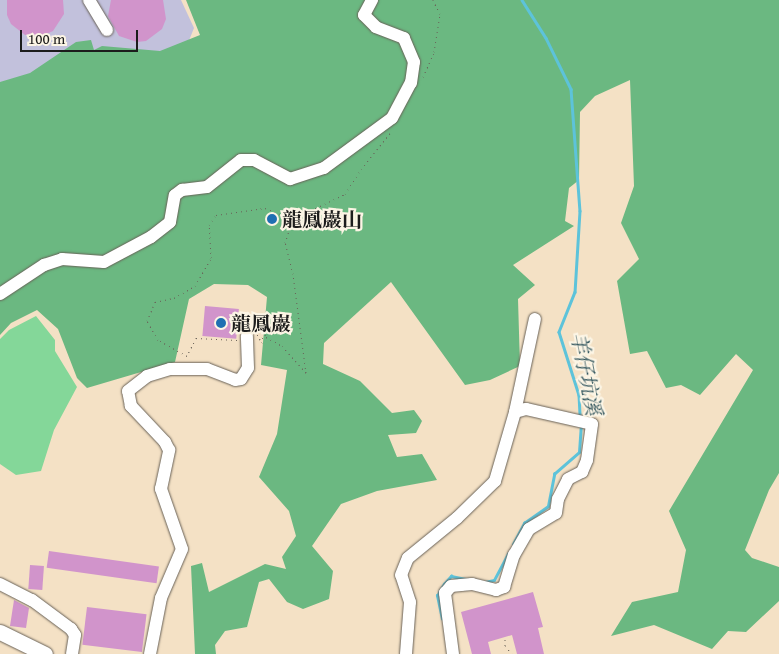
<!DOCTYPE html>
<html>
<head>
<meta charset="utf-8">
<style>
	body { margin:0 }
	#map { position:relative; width:779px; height:654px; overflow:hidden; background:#f4e1c5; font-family:"Gentium Book Plus","Noto Serif TC",serif }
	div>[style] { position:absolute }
	.industrial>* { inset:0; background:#c2c1dc }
	.green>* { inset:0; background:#84d799 }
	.forest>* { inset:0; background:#6bb881 }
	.stream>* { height:2.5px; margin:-1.25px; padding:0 1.25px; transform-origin:1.25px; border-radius:1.25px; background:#5dc3da }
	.building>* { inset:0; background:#d194cb; transform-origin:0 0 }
	.path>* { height:1px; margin-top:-0.5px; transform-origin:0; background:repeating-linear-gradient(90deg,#686157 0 1px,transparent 0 5px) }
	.roads { filter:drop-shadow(0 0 1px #686157) drop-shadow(0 0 1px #686157) }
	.minor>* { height:12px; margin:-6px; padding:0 6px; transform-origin:6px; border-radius:6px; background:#fff }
	.major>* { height:15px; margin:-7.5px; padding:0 7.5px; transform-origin:7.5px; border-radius:7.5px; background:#fff }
	.dots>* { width:14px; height:14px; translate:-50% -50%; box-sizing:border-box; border:2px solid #fcf5e5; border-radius:50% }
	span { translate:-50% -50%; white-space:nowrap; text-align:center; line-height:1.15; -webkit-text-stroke:4.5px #fcf5e5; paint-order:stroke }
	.poi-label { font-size:20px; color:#1c1c1c; font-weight:700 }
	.left { translate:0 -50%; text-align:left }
	.water-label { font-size:21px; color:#33565e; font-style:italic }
	.scale { position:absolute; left:20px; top:30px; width:118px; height:22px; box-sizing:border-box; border:2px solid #1c1c1c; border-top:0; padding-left:6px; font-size:15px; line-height:18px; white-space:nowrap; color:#1c1c1c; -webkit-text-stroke:4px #fcf5e5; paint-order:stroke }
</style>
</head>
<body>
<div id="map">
	<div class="industrial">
		<div style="clip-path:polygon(0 0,181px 0,194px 28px,188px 43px,180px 50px,0 91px)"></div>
	</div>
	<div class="green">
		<div style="clip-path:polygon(36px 316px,55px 340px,55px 351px,77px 387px,54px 430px,41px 471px,16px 475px,0 464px,0 339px,9px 330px)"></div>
	</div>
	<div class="forest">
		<div style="clip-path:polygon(186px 0,779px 0,779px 473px,769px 490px,745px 550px,752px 558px,779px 567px,779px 601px,746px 632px,728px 631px,712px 649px,654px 625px,611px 636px,632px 602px,678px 592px,686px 550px,669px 511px,753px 370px,736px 354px,700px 395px,681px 385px,666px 388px,647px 351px,630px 354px,617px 281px,639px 259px,621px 223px,634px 186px,630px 80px,595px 96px,580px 112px,579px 180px,569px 188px,565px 221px,574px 226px,513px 265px,535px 285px,518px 299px,520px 366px,490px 380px,465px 385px,391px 282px,324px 343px,323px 364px,360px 381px,392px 413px,414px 410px,422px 421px,416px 433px,388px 435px,397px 457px,422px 454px,437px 480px,377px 491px,341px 504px,312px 546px,333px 571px,329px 599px,303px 609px,287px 602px,269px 579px,259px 582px,247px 627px,225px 631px,215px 645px,216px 654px,195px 654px,191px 566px,202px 563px,209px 592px,265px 564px,286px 569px,282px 557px,296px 536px,289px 511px,259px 477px,277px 434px,287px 370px,261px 365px,267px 297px,248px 285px,214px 284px,189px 299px,175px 362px,87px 388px,77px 378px,58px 329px,37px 310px,11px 323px,0 335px,0 82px,30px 73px,76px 42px,91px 40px,94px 50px,102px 46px,160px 51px,200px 35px)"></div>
	</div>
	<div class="stream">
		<div style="left:522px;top:0;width:45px;rotate:57.7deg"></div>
		<div style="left:546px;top:38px;width:57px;rotate:63.9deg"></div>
		<div style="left:571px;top:89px;width:122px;rotate:85.8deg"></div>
		<div style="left:580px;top:211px;width:81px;rotate:93.5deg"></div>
		<div style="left:575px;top:292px;width:43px;rotate:111.8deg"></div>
		<div style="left:559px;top:332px;width:66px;rotate:72.4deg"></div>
		<div style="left:579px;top:395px;width:22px;rotate:87deg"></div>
		<div style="left:513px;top:544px;width:24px;rotate:-62deg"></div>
		<div style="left:524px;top:523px;width:29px;rotate:-35deg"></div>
		<div style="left:548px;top:506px;width:33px;rotate:-79deg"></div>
		<div style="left:554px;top:474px;width:33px;rotate:-41deg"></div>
		<div style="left:579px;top:452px;width:27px;rotate:-86deg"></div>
		<div style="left:485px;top:582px;width:9px;rotate:-13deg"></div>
		<div style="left:494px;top:580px;width:30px;rotate:-62deg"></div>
		<div style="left:442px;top:619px;width:24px;rotate:-102deg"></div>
		<div style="left:437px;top:596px;width:14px;rotate:-60deg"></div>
		<div style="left:444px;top:584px;width:11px;rotate:-49deg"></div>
		<div style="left:451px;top:576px;width:16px;rotate:11deg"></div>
	</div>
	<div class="building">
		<div style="clip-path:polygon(7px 0,63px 0,64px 14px,53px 31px,44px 35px,25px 35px,11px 24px,7px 15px)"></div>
		<div style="clip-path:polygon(111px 0,163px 0,166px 19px,162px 29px,146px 41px,137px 42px,119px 36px,108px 16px)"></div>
		<div style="left:205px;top:306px;width:34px;height:30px;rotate:5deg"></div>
		<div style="left:49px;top:551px;width:111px;height:17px;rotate:8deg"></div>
		<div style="left:30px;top:565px;width:14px;height:24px;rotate:4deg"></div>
		<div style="clip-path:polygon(533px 592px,543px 627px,538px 628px,544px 654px,517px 654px,512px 635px,488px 642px,491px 654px,472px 654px,461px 612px)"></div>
		<div style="clip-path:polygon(14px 600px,29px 608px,26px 628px,10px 626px)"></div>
		<div style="left:87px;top:607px;width:60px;height:38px;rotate:7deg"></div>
	</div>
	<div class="path">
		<div style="left:423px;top:77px;width:27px;rotate:-66deg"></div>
		<div style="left:434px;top:52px;width:38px;rotate:-81deg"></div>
		<div style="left:440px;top:14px;width:16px;rotate:-117deg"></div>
		<div style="left:255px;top:330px;width:15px;rotate:62deg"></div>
		<div style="left:262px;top:343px;width:13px;rotate:-86deg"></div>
		<div style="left:263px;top:330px;width:8px;rotate:67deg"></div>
		<div style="left:266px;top:337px;width:18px;rotate:29deg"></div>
		<div style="left:282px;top:346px;width:36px;rotate:48deg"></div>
		<div style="left:306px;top:373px;width:100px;rotate:-97.5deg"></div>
		<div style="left:293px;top:274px;width:32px;rotate:-104deg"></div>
		<div style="left:285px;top:243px;width:25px;rotate:-72deg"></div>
		<div style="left:293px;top:219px;width:58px;rotate:-25.7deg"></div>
		<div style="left:345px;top:194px;width:30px;rotate:-57deg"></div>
		<div style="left:361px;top:169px;width:48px;rotate:-51deg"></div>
		<div style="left:237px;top:340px;width:41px;rotate:-177.2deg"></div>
		<div style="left:196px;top:338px;width:20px;rotate:117deg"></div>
		<div style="left:187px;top:356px;width:33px;rotate:-151deg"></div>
		<div style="left:158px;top:340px;width:22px;rotate:-120deg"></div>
		<div style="left:147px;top:321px;width:21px;rotate:-67deg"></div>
		<div style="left:155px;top:302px;width:19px;rotate:-12deg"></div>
		<div style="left:174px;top:298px;width:24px;rotate:-30deg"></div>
		<div style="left:195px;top:286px;width:32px;rotate:-60deg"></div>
		<div style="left:211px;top:258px;width:33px;rotate:-93deg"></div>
		<div style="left:209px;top:225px;width:12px;rotate:-55deg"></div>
		<div style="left:216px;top:215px;width:49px;rotate:-8.1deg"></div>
		<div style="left:265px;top:208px;width:29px;rotate:22deg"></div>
		<div style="left:505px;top:639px;width:7px;rotate:90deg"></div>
		<div style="left:505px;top:646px;width:11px;rotate:49deg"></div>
	</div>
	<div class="roads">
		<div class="minor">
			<div style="left:89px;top:0;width:35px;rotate:59deg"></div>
			<div style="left:0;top:294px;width:53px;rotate:-33.4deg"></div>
			<div style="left:44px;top:265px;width:19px;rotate:-18deg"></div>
			<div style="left:62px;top:259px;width:42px;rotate:4.1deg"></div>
			<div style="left:104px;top:262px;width:53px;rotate:-28deg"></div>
			<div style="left:151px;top:237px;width:24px;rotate:-38deg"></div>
			<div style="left:170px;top:222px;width:27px;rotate:-80deg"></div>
			<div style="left:175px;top:195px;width:9px;rotate:-36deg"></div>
			<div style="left:182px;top:190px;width:25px;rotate:-7deg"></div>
			<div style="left:207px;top:187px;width:43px;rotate:-38.5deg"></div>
			<div style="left:241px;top:160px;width:13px"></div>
			<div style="left:254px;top:160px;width:41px;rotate:27.8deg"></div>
			<div style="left:290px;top:179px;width:36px;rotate:-18deg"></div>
			<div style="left:324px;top:168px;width:84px;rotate:-36.3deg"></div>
			<div style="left:392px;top:118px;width:40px;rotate:-62deg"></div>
			<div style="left:411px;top:83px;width:21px;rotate:-82deg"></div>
			<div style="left:414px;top:62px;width:26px;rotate:-113deg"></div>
			<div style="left:404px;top:38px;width:30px;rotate:-159deg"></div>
			<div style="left:376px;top:27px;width:17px;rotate:-135deg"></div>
			<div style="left:364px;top:15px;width:17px;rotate:-62deg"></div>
			<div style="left:0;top:584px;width:36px;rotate:27deg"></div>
			<div style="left:32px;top:600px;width:49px;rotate:36.6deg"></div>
			<div style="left:71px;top:629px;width:7px;rotate:56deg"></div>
			<div style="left:75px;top:635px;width:19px;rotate:99deg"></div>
			<div style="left:150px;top:654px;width:57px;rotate:-78.9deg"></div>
			<div style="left:161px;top:598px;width:53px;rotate:-66.8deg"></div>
			<div style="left:182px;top:549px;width:64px;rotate:-109.3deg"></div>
			<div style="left:161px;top:489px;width:40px;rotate:-78deg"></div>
			<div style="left:169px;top:450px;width:9px;rotate:-117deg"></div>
			<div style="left:165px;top:442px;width:50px;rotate:-133.4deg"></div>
			<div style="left:131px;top:406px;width:15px;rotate:-101deg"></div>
			<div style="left:128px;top:391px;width:24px;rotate:-38deg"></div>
			<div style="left:147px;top:376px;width:24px;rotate:-17deg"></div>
			<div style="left:170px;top:369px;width:37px"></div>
			<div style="left:207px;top:369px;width:30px;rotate:21deg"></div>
			<div style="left:235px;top:380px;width:6px;rotate:-9deg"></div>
			<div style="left:241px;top:379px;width:13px;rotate:-58deg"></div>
			<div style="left:248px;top:368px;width:32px;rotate:-92deg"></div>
			<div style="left:406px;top:654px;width:52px;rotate:-85.6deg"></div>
			<div style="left:410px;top:602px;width:28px;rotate:-108deg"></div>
			<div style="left:401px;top:575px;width:18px;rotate:-68deg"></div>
			<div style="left:408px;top:558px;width:63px;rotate:-39.2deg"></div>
			<div style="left:457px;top:518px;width:53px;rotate:-44.2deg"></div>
			<div style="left:495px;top:481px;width:72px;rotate:-73.8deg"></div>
			<div style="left:515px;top:412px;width:95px;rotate:-77.9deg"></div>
			<div style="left:453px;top:654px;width:62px;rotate:-97.5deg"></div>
			<div style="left:445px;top:593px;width:9px;rotate:-49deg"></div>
			<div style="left:451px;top:586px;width:10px;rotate:-6deg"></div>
			<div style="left:461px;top:585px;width:11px;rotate:-5deg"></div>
			<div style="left:472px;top:584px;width:25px;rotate:14deg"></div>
			<div style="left:496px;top:590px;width:9px;rotate:-21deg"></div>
			<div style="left:504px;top:587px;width:34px;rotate:-73deg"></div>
			<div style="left:514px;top:555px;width:30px;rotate:-60deg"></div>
			<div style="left:529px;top:529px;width:31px;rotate:-31deg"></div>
			<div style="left:556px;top:513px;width:14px;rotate:-82deg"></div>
			<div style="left:558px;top:499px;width:22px;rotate:-63deg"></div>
			<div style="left:568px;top:479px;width:16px;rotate:-27deg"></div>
			<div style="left:582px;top:472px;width:13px;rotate:-67deg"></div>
			<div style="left:587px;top:460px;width:36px;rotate:-82deg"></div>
			<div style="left:592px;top:424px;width:68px;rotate:-167.2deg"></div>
			<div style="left:526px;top:409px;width:11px;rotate:165deg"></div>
		</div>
		<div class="major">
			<div style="left:0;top:632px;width:50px;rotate:26.1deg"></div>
		</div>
	</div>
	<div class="dots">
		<div style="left:272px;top:219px;background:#1f6fb2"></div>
		<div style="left:221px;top:323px;background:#1f6fb2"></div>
	</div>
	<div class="poi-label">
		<span class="left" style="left:282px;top:219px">龍鳳巖山</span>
		<span class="left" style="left:231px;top:323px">龍鳳巖</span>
	</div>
	<div class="water-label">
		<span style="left:586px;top:374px;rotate:79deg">羊仔坑溪</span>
	</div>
	<div class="scale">100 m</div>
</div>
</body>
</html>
